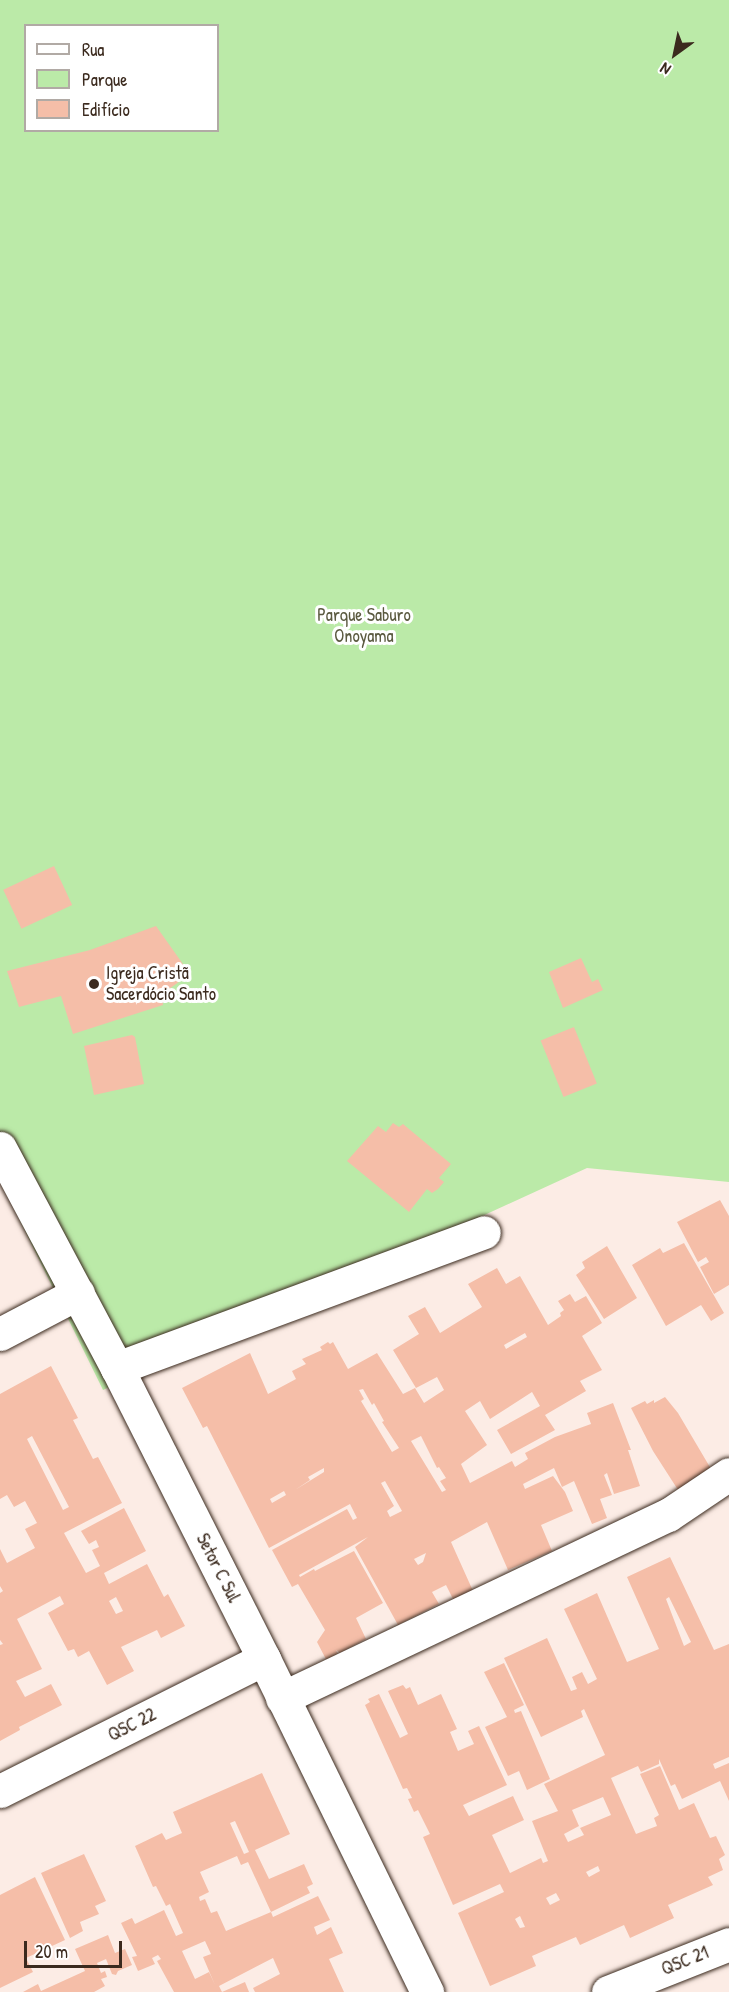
<!DOCTYPE html>
<html>
<head>
<meta charset="utf-8">
<style>
	body { margin:0 }
	#map { position:relative; width:729px; height:1992px; overflow:hidden; background:#fcece5; font-family:"Patrick Hand",sans-serif }
	div>[style] { position:absolute }
	.green>* { inset:0; background:#bbeaa8 }
	.building>* { inset:0; background:#f5bea8; transform-origin:0 0 }
	.roads { filter:drop-shadow(0 0 2px #3b2a1e) drop-shadow(0 0 2px #3b2a1e) }
	.minor>* { height:33px; margin:-16.5px; padding:0 16.5px; transform-origin:16.5px; border-radius:16.5px; background:#fff }
	.dots>* { width:16px; height:16px; translate:-50% -50%; box-sizing:border-box; border:3px solid #fff; border-radius:50% }
	span { translate:-50% -50%; white-space:nowrap; text-align:center; line-height:1.15; -webkit-text-stroke:6px #fff; paint-order:stroke }
	.park-label { font-size:18px; color:#5b5a40 }
	.poi-label { font-size:18px; color:#3b2a1e }
	.left { translate:0 -50%; text-align:left }
	.street-label { font-size:18px; color:#3b2a1e }
	.legend { position:absolute; left:24px; top:24px; width:195px; height:108px; box-sizing:border-box; background:#fff; border:2px solid #b1aaa5; margin:0; padding:8px 10px; list-style:none; font-size:18px; color:#3b2a1e }
	.legend li { display:flex; align-items:center; gap:12px; height:30px }
	.legend b { width:30px; border:2px solid #b1aaa5 }
	.north { position:absolute; left:645px; top:24px; width:60px; height:60px; -webkit-text-stroke:4px #fff; paint-order:stroke; rotate:213deg; font-size:16px; font-weight:700; line-height:24px; text-align:center; color:#3b2a1e }
	.north::after { content:''; display:block; margin:auto; width:21px; height:27px; background:#3b2a1e; clip-path:polygon(50% 0,100% 100%,50% 72%,0 100%) }
	.scale { position:absolute; left:24px; top:1941px; width:98px; height:27px; box-sizing:border-box; border:3px solid #3b2a1e; border-top:0; padding-left:8px; font-size:18px; line-height:21px; white-space:nowrap; color:#3b2a1e; -webkit-text-stroke:4px #fff; paint-order:stroke }
</style>
</head>
<body>
<div id="map">
	<div class="green">
		<div style="clip-path:polygon(evenodd,0 0,729px 0,729px 1182px,587px 1168px,103px 1390px,0 1180px,0 0,26px 26px,218px 26px,218px 130px,26px 130px,26px 26px)"></div>
	</div>
	<div class="building">
		<div style="left:54px;top:866px;width:43px;height:56px;rotate:65deg"></div>
		<div style="clip-path:polygon(156px 926px,190px 974px,162px 994px,163px 1005px,73px 1034px,61px 996px,19px 1007px,7px 971px,90px 950px)"></div>
		<div style="clip-path:polygon(581px 958px,592px 982px,598px 979px,603px 990px,563px 1008px,549px 972px)"></div>
		<div style="left:574px;top:1027px;width:61px;height:36px;rotate:68deg"></div>
		<div style="clip-path:polygon(132px 1035px,135px 1037px,144px 1084px,94px 1095px,84px 1046px)"></div>
		<div style="clip-path:polygon(393px 1123px,399px 1127px,403px 1124px,451px 1164px,439px 1178px,444px 1182px,438px 1189px,432px 1193px,427px 1189px,409px 1212px,347px 1161px,378px 1126px,386px 1132px)"></div>
		<div style="clip-path:polygon(720px 1200px,729px 1216px,729px 1285px,714px 1294px,700px 1267px,709px 1262px,706px 1257px,698px 1262px,677px 1222px)"></div>
		<div style="clip-path:polygon(684px 1243px,724px 1313px,711px 1321px,701px 1305px,666px 1326px,632px 1265px,660px 1248px,663px 1253px)"></div>
		<div style="clip-path:polygon(607px 1246px,637px 1298px,604px 1319px,576px 1275px,585px 1268px,582px 1262px)"></div>
		<div style="clip-path:polygon(evenodd,497px 1268px,506px 1284px,520px 1276px,548px 1325px,561px 1316px,560px 1313px,564px 1310px,558px 1301px,570px 1294px,575px 1302px,586px 1296px,602px 1323px,582px 1336px,602px 1370px,580px 1381px,586px 1391px,545px 1415px,555px 1430px,511px 1454px,497px 1430px,540px 1406px,532px 1392px,490px 1419px,480px 1401px,465px 1411px,487px 1445px,461px 1464px,470px 1483px,512px 1461px,515px 1467px,528px 1459px,525px 1453px,555px 1437px,591px 1424px,587px 1413px,613px 1403px,631px 1450px,628px 1450px,640px 1486px,614px 1494px,607px 1473px,604px 1475px,612px 1495px,600px 1499px,607px 1518px,592px 1524px,574px 1481px,562px 1487px,554px 1468px,523px 1484px,525px 1489px,553px 1476px,565px 1492px,573px 1511px,541px 1525px,552px 1551px,508px 1570px,487px 1522px,451px 1542px,473px 1591px,454px 1601px,446px 1585px,432px 1592px,439px 1604px,398px 1625px,355px 1547px,368px 1537px,299px 1575px,300px 1577px,314px 1569px,315px 1571px,354px 1551px,383px 1603px,356px 1618px,366px 1639px,340px 1653px,336px 1650px,341px 1660px,329px 1665px,317px 1642px,325px 1630px,298px 1584px,292px 1587px,272px 1550px,347px 1509px,353px 1520px,357px 1518px,350px 1504px,269px 1548px,207px 1426px,203px 1428px,182px 1388px,250px 1353px,268px 1394px,296px 1379px,292px 1371px,306px 1364px,302px 1359px,322px 1350px,320px 1347px,328px 1342px,330px 1344px,333px 1342px,348px 1369px,377px 1353px,403px 1394px,415px 1388px,424px 1403px,444px 1390px,437px 1377px,416px 1388px,393px 1350px,419px 1334px,408px 1316px,425px 1307px,440px 1333px,482px 1307px,468px 1284px,497px 1268px,525px 1333px,527px 1337px,506px 1349px,504px 1345px,525px 1333px,497px 1268px,363px 1389px,372px 1405px,374px 1403px,384px 1421px,382px 1422px,399px 1448px,392px 1452px,361px 1401px,364px 1399px,359px 1390px,363px 1389px,497px 1268px,421px 1436px,437px 1468px,439px 1467px,446px 1478px,440px 1481px,446px 1490px,442px 1492px,411px 1441px,421px 1436px,497px 1268px,324px 1468px,324px 1472px,295px 1490px,310px 1480px,308px 1477px,324px 1468px,497px 1268px,385px 1481px,402px 1511px,390px 1517px,387px 1511px,394px 1506px,381px 1483px,385px 1481px,497px 1268px,284px 1491px,286px 1495px,272px 1503px,270px 1499px,284px 1491px,497px 1268px,426px 1553px,423px 1562px,418px 1565px,414px 1559px,426px 1553px)"></div>
		<div style="clip-path:polygon(evenodd,51px 1366px,78px 1418px,73px 1420px,93px 1459px,98px 1457px,122px 1503px,64px 1533px,86px 1573px,100px 1566px,92px 1550px,99px 1547px,96px 1540px,89px 1544px,81px 1531px,124px 1508px,146px 1551px,104px 1573px,109px 1584px,147px 1564px,164px 1597px,168px 1594px,185px 1626px,161px 1638px,157px 1630px,121px 1647px,134px 1671px,107px 1685px,89px 1651px,78px 1657px,74px 1649px,68px 1651px,48px 1613px,64px 1604px,60px 1596px,17px 1619px,42px 1669px,16px 1681px,25px 1697px,51px 1684px,62px 1705px,19px 1727px,20px 1730px,0 1741px,0 1645px,3px 1644px,0 1640px,0 1593px,3px 1591px,0 1586px,0 1549px,7px 1563px,35px 1548px,25px 1529px,37px 1523px,25px 1501px,14px 1507px,7px 1495px,0 1499px,0 1394px,51px 1366px,32px 1436px,69px 1507px,63px 1510px,27px 1439px,32px 1436px,51px 1366px,116px 1597px,123px 1611px,116px 1614px,109px 1601px,116px 1597px)"></div>
		<div style="clip-path:polygon(665px 1397px,678px 1413px,714px 1474px,680px 1493px,653px 1451px,631px 1408px,645px 1401px,647px 1404px,654px 1400px,654px 1403px)"></div>
		<div style="clip-path:polygon(evenodd,670px 1557px,714px 1650px,729px 1644px,729px 1757px,713px 1764px,715px 1769px,729px 1763px,729px 1801px,720px 1781px,682px 1799px,675px 1784px,671px 1786px,659px 1759px,659px 1764px,641px 1772px,638px 1766px,611px 1778px,636px 1834px,657px 1826px,654px 1818px,659px 1815px,640px 1774px,660px 1766px,679px 1810px,694px 1803px,710px 1838px,716px 1836px,725px 1855px,719px 1859px,723px 1870px,708px 1877px,713px 1885px,668px 1905px,674px 1918px,630px 1938px,624px 1925px,580px 1945px,576px 1937px,532px 1956px,536px 1966px,490px 1986px,458px 1913px,504px 1892px,500px 1884px,453px 1905px,423px 1837px,430px 1834px,418px 1810px,414px 1812px,408px 1799px,412px 1798px,407px 1788px,403px 1789px,365px 1705px,370px 1702px,368px 1699px,379px 1694px,400px 1738px,408px 1734px,388px 1691px,403px 1685px,406px 1689px,410px 1687px,418px 1705px,441px 1694px,457px 1729px,450px 1732px,458px 1751px,474px 1744px,468px 1731px,479px 1726px,507px 1785px,463px 1805px,469px 1816px,513px 1796px,524px 1820px,492px 1835px,510px 1873px,541px 1858px,543px 1863px,548px 1861px,532px 1821px,558px 1811px,544px 1784px,605px 1755px,584px 1709px,581px 1711px,583px 1717px,541px 1737px,504px 1658px,547px 1638px,571px 1691px,577px 1689px,572px 1677px,582px 1672px,588px 1684px,597px 1679px,564px 1609px,597px 1593px,627px 1662px,659px 1649px,627px 1577px,670px 1557px,669px 1597px,691px 1642px,684px 1646px,666px 1599px,669px 1597px,670px 1557px,603px 1797px,611px 1815px,580px 1828px,584px 1835px,568px 1842px,564px 1834px,579px 1826px,572px 1810px,603px 1797px,670px 1557px,598px 1866px,600px 1871px,589px 1877px,586px 1872px,598px 1866px,670px 1557px,556px 1893px,560px 1900px,550px 1905px,546px 1898px,556px 1893px,670px 1557px,520px 1916px,525px 1927px,520px 1928px,515px 1919px,520px 1916px)"></div>
		<div style="clip-path:polygon(504px 1663px,524px 1705px,514px 1710px,515px 1713px,521px 1711px,550px 1779px,527px 1790px,519px 1771px,508px 1776px,485px 1727px,507px 1717px,484px 1672px)"></div>
		<div style="clip-path:polygon(evenodd,262px 1773px,290px 1834px,255px 1850px,269px 1879px,304px 1864px,313px 1884px,307px 1887px,310px 1893px,271px 1912px,273px 1917px,318px 1896px,330px 1920px,314px 1927px,317px 1935px,331px 1927px,343px 1953px,329px 1959px,344px 1992px,255px 1992px,253px 1988px,280px 1974px,273px 1958px,219px 1986px,222px 1992px,174px 1992px,157px 1961px,161px 1959px,158px 1955px,152px 1958px,155px 1964px,138px 1971px,132px 1957px,137px 1956px,121px 1923px,132px 1918px,135px 1924px,164px 1910px,176px 1936px,183px 1933px,170px 1904px,166px 1906px,156px 1886px,153px 1887px,135px 1846px,162px 1833px,166px 1840px,182px 1833px,173px 1812px,262px 1773px,235px 1821px,249px 1852px,244px 1854px,230px 1823px,235px 1821px,262px 1773px,237px 1856px,241px 1865px,248px 1862px,271px 1912px,226px 1931px,217px 1911px,211px 1913px,205px 1899px,200px 1901px,199px 1897px,209px 1892px,200px 1872px,237px 1856px,262px 1773px,205px 1941px,211px 1954px,203px 1957px,215px 1985px,209px 1972px,195px 1979px,182px 1951px,205px 1941px)"></div>
		<div style="clip-path:polygon(84px 1854px,106px 1901px,95px 1906px,99px 1914px,80px 1922px,83px 1931px,70px 1938px,41px 1873px)"></div>
		<div style="clip-path:polygon(35px 1877px,65px 1940px,26px 1958px,33px 1972px,0 1988px,0 1895px)"></div>
		<div style="clip-path:polygon(108px 1935px,115px 1953px,125px 1949px,132px 1965px,118px 1971px,116px 1975px,112px 1974px,106px 1959px,97px 1963px,101px 1973px,105px 1971px,107px 1977px,101px 1979px,105px 1986px,94px 1992px,23px 1992px,38px 1984px,41px 1991px,85px 1971px,75px 1949px)"></div>
		<div style="clip-path:polygon(245px 1982px,249px 1992px,222px 1992px)"></div>
	</div>
	<div class="roads">
		<div class="minor">
			<div style="left:0;top:1148px;width:249px;rotate:62deg"></div>
			<div style="left:117px;top:1368px;width:326px;rotate:63.2deg"></div>
			<div style="left:264px;top:1659px;width:371px;rotate:63.9deg"></div>
			<div style="left:0;top:1334px;width:88px;rotate:-27.7deg"></div>
			<div style="left:117px;top:1368px;width:391px;rotate:-20.3deg"></div>
			<div style="left:282px;top:1698px;width:427px;rotate:-25.4deg"></div>
			<div style="left:668px;top:1515px;width:73px;rotate:-33.9deg"></div>
			<div style="left:0;top:1791px;width:295px;rotate:-26.6deg"></div>
			<div style="left:608px;top:1992px;width:130px;rotate:-21.6deg"></div>
		</div>
	</div>
	<div class="dots">
		<div style="left:94px;top:984px;background:#3b2a1e"></div>
	</div>
	<div class="park-label">
		<span style="left:364px;top:626px">Parque Saburo<br>Onoyama</span>
	</div>
	<div class="poi-label">
		<span class="left" style="left:106px;top:984px">Igreja Cristã<br>Sacerdócio Santo</span>
	</div>
	<div class="street-label">
		<span style="left:218px;top:1568px;rotate:63deg">Setor C Sul</span>
		<span style="left:132px;top:1725px;rotate:-27deg">QSC 22</span>
		<span style="left:685px;top:1961px;rotate:-22deg">QSC 21</span>
	</div>
	<ul class="legend">
	<li><b style="height:8px;background:#fff"></b>Rua</li>
	<li><b style="height:16px;background:#bbeaa8"></b>Parque</li>
	<li><b style="height:16px;background:#f5bea8"></b>Edifício</li>
	</ul>
	<div class="north">N</div>
	<div class="scale">20 m</div>
</div>
</body>
</html>
